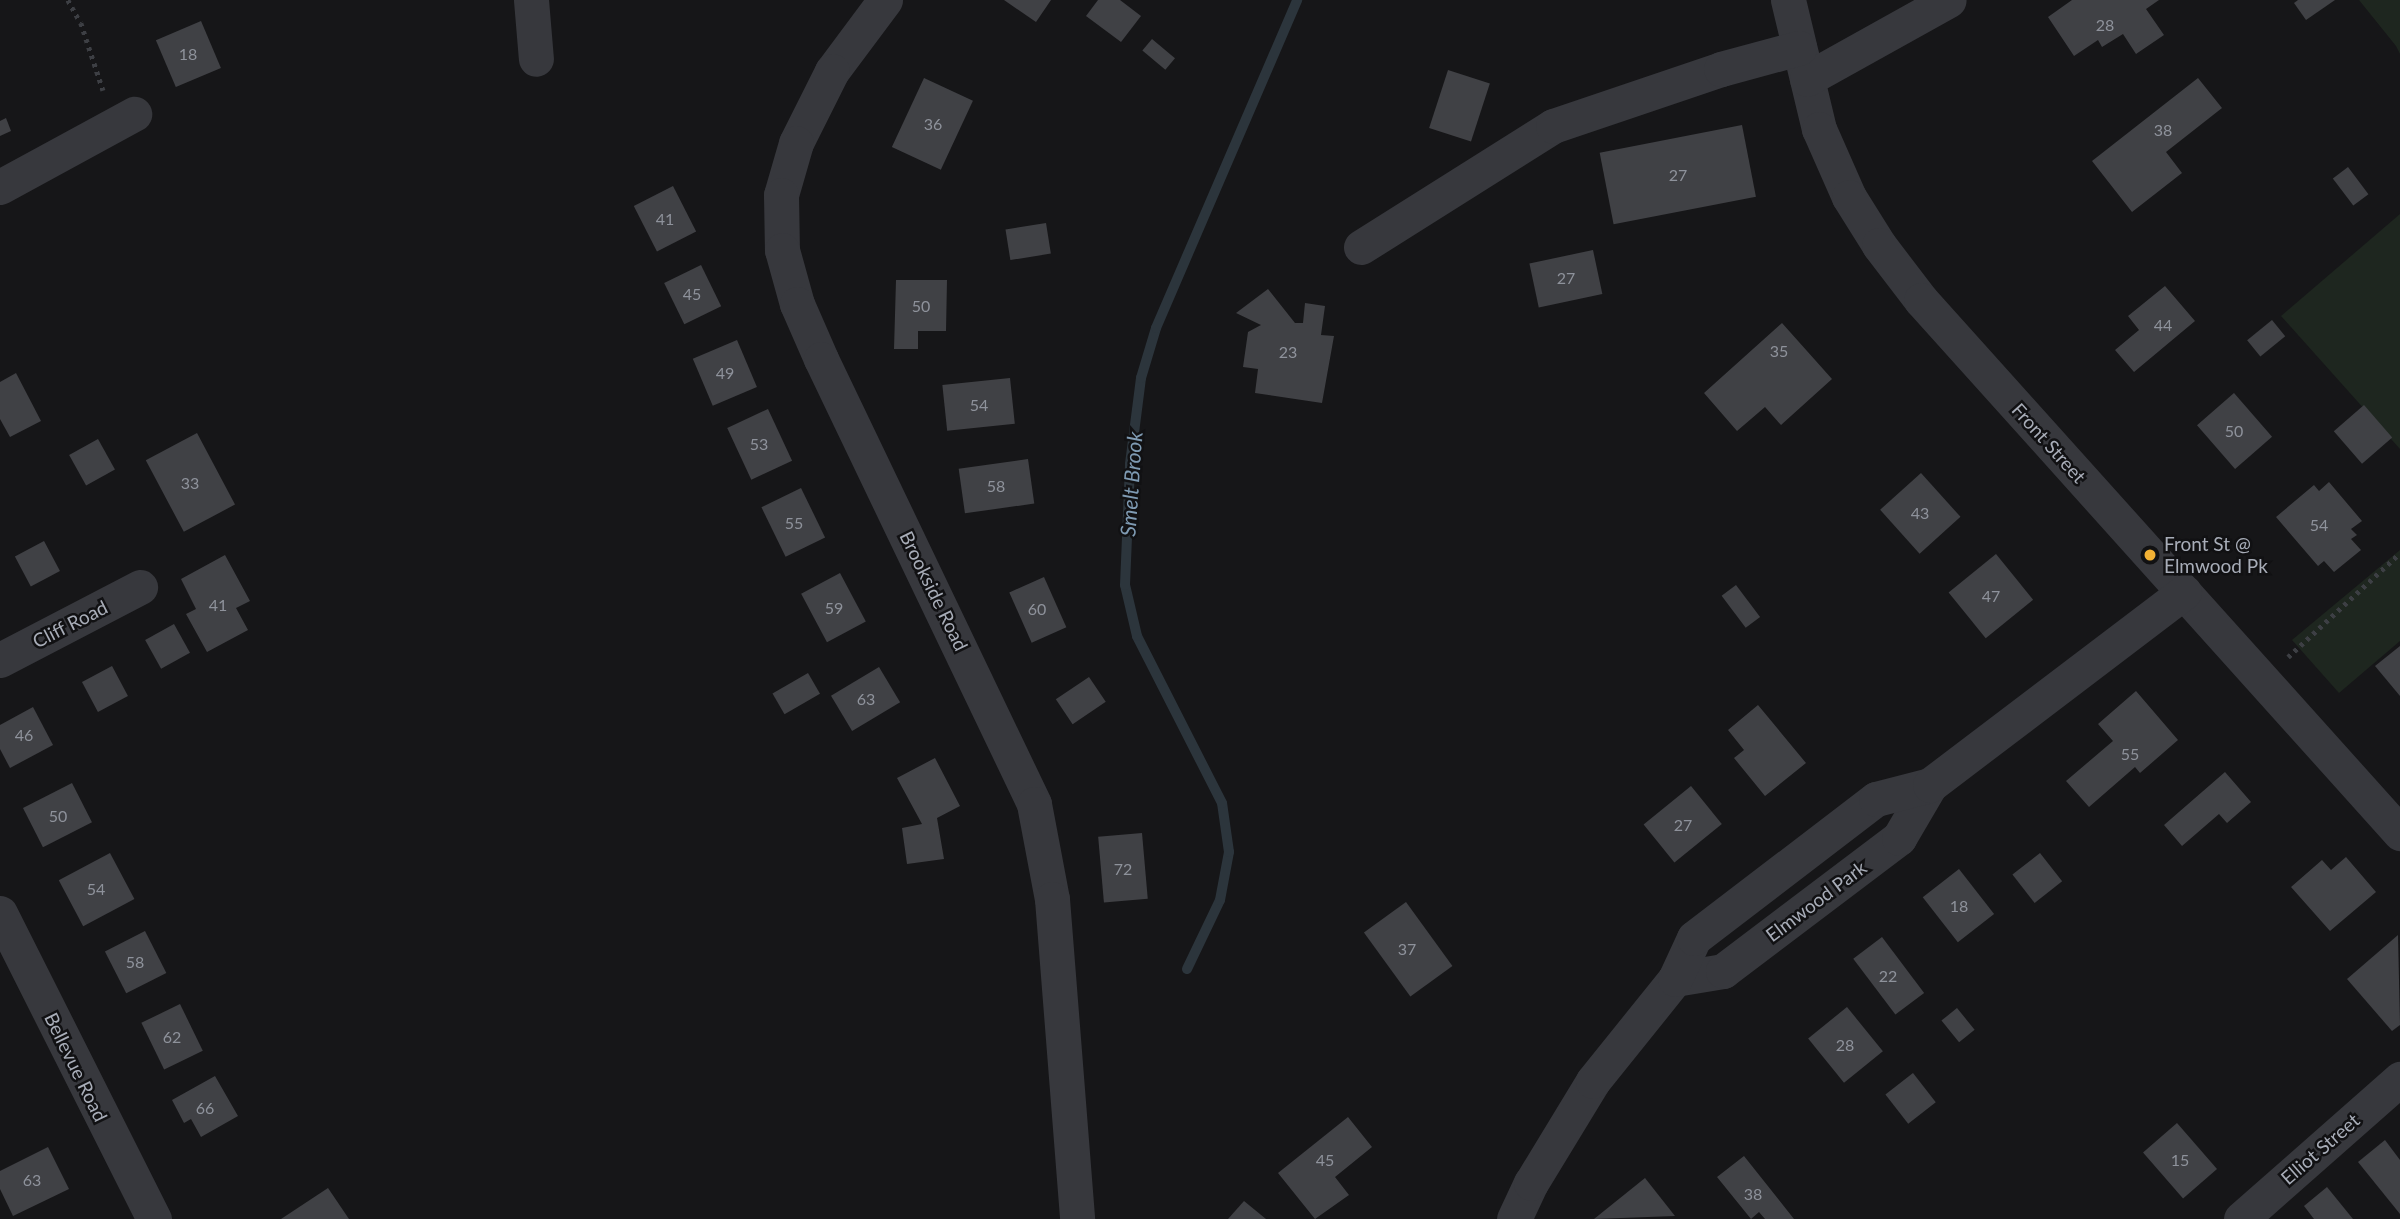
<!DOCTYPE html>
<html>
<head>
<meta charset="utf-8">
<style>
	body { margin:0 }
	#map { position:relative; width:2400px; height:1219px; overflow:hidden; background:#161618; font-family:Lato,sans-serif }
	div>[style] { position:absolute }
	.green>* { inset:0; background:#1e261f }
	.stream>* { height:10px; margin:-5px; padding:0 5px; transform-origin:5px; border-radius:5px; background:#2c353c }
	.building>* { inset:0; background:#404145; transform-origin:0 0 }
	.path>* { height:4.5px; margin-top:-2.25px; transform-origin:0; background:repeating-linear-gradient(90deg,#3d3f44 0 3.5px,transparent 0 8.5px) }
	.minor>* { height:35px; margin:-17.5px; padding:0 17.5px; transform-origin:17.5px; border-radius:17.5px; background:#37383d }
	.dots>* { width:19px; height:19px; translate:-50% -50%; box-sizing:border-box; border:4px solid #111113; border-radius:50% }
	span { translate:-50% -50%; white-space:nowrap; text-align:center; line-height:1.15; -webkit-text-stroke:5px #111113; paint-order:stroke }
	.number-label { font-size:16px; color:#8e929b }
	.number-label span { -webkit-text-stroke-width:0 }
	.street-label { font-size:19px; color:#a8adb8 }
	.poi-label { font-size:19px; color:#a8adb8 }
	.left { translate:0 -50%; text-align:left }
	.water-label { font-size:21px; color:#7f9bb3; font-style:italic }
</style>
</head>
<body>
<div id="map">
	<div class="green">
		<div style="clip-path:polygon(2359px 0,2400px 0,2400px 54px,2396px 46px)"></div>
		<div style="clip-path:polygon(2400px 214px,2400px 449px,2281px 316px)"></div>
		<div style="clip-path:polygon(2400px 550px,2400px 641px,2339px 693px,2292px 640px)"></div>
	</div>
	<div class="stream">
		<div style="left:1187px;top:969px;width:76px;rotate:-64.4deg"></div>
		<div style="left:1220px;top:900px;width:49px;rotate:-79.4deg"></div>
		<div style="left:1229px;top:852px;width:49px;rotate:-98.1deg"></div>
		<div style="left:1222px;top:803px;width:187px;rotate:-117deg"></div>
		<div style="left:1137px;top:636px;width:52px;rotate:-103.2deg"></div>
		<div style="left:1125px;top:585px;width:121px;rotate:-87.6deg"></div>
		<div style="left:1130px;top:464px;width:87px;rotate:-82.7deg"></div>
		<div style="left:1141px;top:378px;width:52px;rotate:-73.3deg"></div>
		<div style="left:1156px;top:328px;width:357px;rotate:-66.7deg"></div>
	</div>
	<div class="building">
		<div style="clip-path:polygon(1004px 0,1051px 0,1036px 22px)"></div>
		<div style="clip-path:polygon(1098px 0,1120px 0,1141px 16px,1121px 42px,1086px 16px)"></div>
		<div style="clip-path:polygon(2072px 0,2159px 0,2146px 9px,2164px 35px,2136px 54px,2123px 34px,2102px 47px,2098px 40px,2074px 56px,2048px 17px)"></div>
		<div style="clip-path:polygon(2298px 0,2335px 0,2306px 20px,2294px 3px)"></div>
		<div style="left:201px;top:21px;width:51px;height:49px;rotate:67deg"></div>
		<div style="left:1152px;top:39px;width:30px;height:15px;rotate:40deg"></div>
		<div style="left:1448px;top:70px;width:44px;height:61px;rotate:18deg"></div>
		<div style="left:924px;top:78px;width:54px;height:76px;rotate:25deg"></div>
		<div style="clip-path:polygon(2198px 78px,2222px 108px,2166px 152px,2182px 173px,2132px 212px,2092px 161px)"></div>
		<div style="clip-path:polygon(6px 118px,11px 131px,0 136px,0 121px)"></div>
		<div style="left:1742px;top:125px;width:73px;height:145px;rotate:79deg"></div>
		<div style="left:2348px;top:167px;width:34px;height:19px;rotate:53deg"></div>
		<div style="left:673px;top:186px;width:51px;height:44px;rotate:63deg"></div>
		<div style="left:1046px;top:223px;width:31px;height:41px;rotate:81deg"></div>
		<div style="left:1593px;top:250px;width:45px;height:65px;rotate:78deg"></div>
		<div style="left:701px;top:265px;width:46px;height:41px;rotate:64deg"></div>
		<div style="clip-path:polygon(896px 280px,947px 280px,946px 331px,918px 331px,918px 349px,894px 349px)"></div>
		<div style="clip-path:polygon(2165px 286px,2195px 321px,2134px 372px,2115px 350px,2139px 330px,2128px 316px)"></div>
		<div style="clip-path:polygon(1268px 289px,1295px 323px,1303px 323px,1305px 303px,1325px 306px,1321px 335px,1334px 336px,1322px 403px,1255px 393px,1258px 369px,1243px 367px,1248px 332px,1261px 325px,1236px 313px)"></div>
		<div style="left:2272px;top:320px;width:21px;height:32px;rotate:51deg"></div>
		<div style="clip-path:polygon(1782px 323px,1832px 379px,1781px 425px,1765px 407px,1737px 431px,1704px 393px)"></div>
		<div style="left:737px;top:340px;width:51px;height:48px;rotate:67deg"></div>
		<div style="clip-path:polygon(16px 373px,41px 421px,10px 437px,0 419px,0 382px)"></div>
		<div style="left:1010px;top:378px;width:46px;height:68px;rotate:84deg"></div>
		<div style="left:2234px;top:393px;width:58px;height:49px;rotate:49deg"></div>
		<div style="left:2364px;top:405px;width:43px;height:40px;rotate:49deg"></div>
		<div style="left:768px;top:409px;width:57px;height:45px;rotate:65deg"></div>
		<div style="left:197px;top:433px;width:81px;height:58px;rotate:62deg"></div>
		<div style="left:98px;top:439px;width:35px;height:33px;rotate:61deg"></div>
		<div style="left:1028px;top:459px;width:45px;height:70px;rotate:82deg"></div>
		<div style="left:1921px;top:473px;width:59px;height:55px;rotate:48deg"></div>
		<div style="clip-path:polygon(2329px 482px,2362px 521px,2351px 529px,2357px 535px,2351px 539px,2361px 550px,2334px 572px,2324px 561px,2318px 566px,2276px 517px,2314px 485px,2319px 491px)"></div>
		<div style="left:801px;top:488px;width:55px;height:44px;rotate:64deg"></div>
		<div style="left:44px;top:541px;width:34px;height:33px;rotate:62deg"></div>
		<div style="left:1996px;top:554px;width:59px;height:61px;rotate:51deg"></div>
		<div style="clip-path:polygon(225px 555px,250px 601px,236px 608px,248px 630px,207px 652px,186px 614px,196px 609px,181px 579px)"></div>
		<div style="left:840px;top:573px;width:55px;height:44px;rotate:62deg"></div>
		<div style="left:1044px;top:577px;width:55px;height:38px;rotate:66deg"></div>
		<div style="left:1736px;top:585px;width:40px;height:18px;rotate:53deg"></div>
		<div style="left:174px;top:624px;width:33px;height:33px;rotate:61deg"></div>
		<div style="clip-path:polygon(2400px 646px,2400px 696px,2375px 666px)"></div>
		<div style="left:112px;top:666px;width:34px;height:34px;rotate:62deg"></div>
		<div style="left:879px;top:667px;width:41px;height:56px;rotate:59deg"></div>
		<div style="left:808px;top:673px;width:24px;height:41px;rotate:60deg"></div>
		<div style="left:1089px;top:677px;width:30px;height:40px;rotate:56deg"></div>
		<div style="clip-path:polygon(2136px 691px,2178px 740px,2140px 773px,2135px 767px,2089px 807px,2066px 781px,2113px 741px,2098px 724px)"></div>
		<div style="clip-path:polygon(1758px 705px,1806px 763px,1765px 796px,1734px 758px,1744px 750px,1728px 730px)"></div>
		<div style="clip-path:polygon(33px 707px,53px 745px,10px 768px,0 749px,0 725px)"></div>
		<div style="clip-path:polygon(935px 758px,960px 806px,937px 818px,944px 859px,907px 864px,902px 828px,922px 824px,897px 778px)"></div>
		<div style="clip-path:polygon(2225px 772px,2251px 802px,2227px 823px,2219px 814px,2182px 846px,2164px 825px)"></div>
		<div style="left:72px;top:783px;width:44px;height:55px;rotate:63deg"></div>
		<div style="left:1691px;top:786px;width:49px;height:61px;rotate:51deg"></div>
		<div style="left:1142px;top:833px;width:66px;height:44px;rotate:85deg"></div>
		<div style="left:110px;top:853px;width:52px;height:58px;rotate:62deg"></div>
		<div style="left:2040px;top:853px;width:36px;height:35px;rotate:52deg"></div>
		<div style="clip-path:polygon(2346px 857px,2376px 892px,2330px 931px,2291px 887px,2322px 860px,2331px 870px)"></div>
		<div style="left:1959px;top:869px;width:57px;height:46px;rotate:52deg"></div>
		<div style="left:1406px;top:902px;width:79px;height:52px;rotate:54deg"></div>
		<div style="left:145px;top:931px;width:47px;height:45px;rotate:63deg"></div>
		<div style="clip-path:polygon(2398px 935px,2400px 1025px,2392px 1031px,2347px 979px)"></div>
		<div style="left:1882px;top:937px;width:70px;height:36px;rotate:53deg"></div>
		<div style="left:180px;top:1004px;width:52px;height:43px;rotate:64deg"></div>
		<div style="left:1847px;top:1007px;width:57px;height:50px;rotate:51deg"></div>
		<div style="left:1957px;top:1008px;width:28px;height:20px;rotate:51deg"></div>
		<div style="left:1913px;top:1073px;width:37px;height:35px;rotate:52deg"></div>
		<div style="clip-path:polygon(215px 1076px,238px 1116px,201px 1137px,191px 1119px,184px 1123px,172px 1100px)"></div>
		<div style="clip-path:polygon(1348px 1117px,1372px 1147px,1335px 1177px,1349px 1195px,1315px 1219px,1278px 1173px)"></div>
		<div style="left:2177px;top:1123px;width:61px;height:45px;rotate:49deg"></div>
		<div style="clip-path:polygon(2385px 1140px,2400px 1160px,2400px 1214px,2358px 1162px)"></div>
		<div style="clip-path:polygon(48px 1147px,69px 1189px,13px 1216px,0 1189px,0 1171px)"></div>
		<div style="clip-path:polygon(1744px 1156px,1794px 1219px,1765px 1219px,1759px 1212px,1751px 1219px,1717px 1177px)"></div>
		<div style="clip-path:polygon(1645px 1178px,1675px 1216px,1594px 1219px)"></div>
		<div style="clip-path:polygon(2327px 1187px,2353px 1219px,2314px 1219px,2304px 1206px)"></div>
		<div style="clip-path:polygon(328px 1188px,349px 1219px,281px 1219px)"></div>
		<div style="clip-path:polygon(1244px 1201px,1266px 1219px,1228px 1219px)"></div>
	</div>
	<div class="path">
		<div style="left:68px;top:0;width:26px;rotate:61deg"></div>
		<div style="left:81px;top:23px;width:71px;rotate:71.8deg"></div>
		<div style="left:2288px;top:657px;width:153px;rotate:-42.9deg"></div>
	</div>
	<div class="minor">
		<div style="left:531px;top:0;width:59px;rotate:85.2deg"></div>
		<div style="left:885px;top:0;width:89px;rotate:126.7deg"></div>
		<div style="left:832px;top:71px;width:80px;rotate:116.6deg"></div>
		<div style="left:796px;top:143px;width:54px;rotate:106.1deg"></div>
		<div style="left:781px;top:195px;width:55px;rotate:89deg"></div>
		<div style="left:782px;top:250px;width:56px;rotate:74.5deg"></div>
		<div style="left:797px;top:304px;width:60px;rotate:66.4deg"></div>
		<div style="left:821px;top:359px;width:493px;rotate:64.4deg"></div>
		<div style="left:1034px;top:804px;width:97px;rotate:79.3deg"></div>
		<div style="left:1052px;top:899px;width:321px;rotate:85.5deg"></div>
		<div style="left:1788px;top:0;width:133px;rotate:76.5deg"></div>
		<div style="left:1819px;top:129px;width:74px;rotate:66.2deg"></div>
		<div style="left:1849px;top:197px;width:57px;rotate:58deg"></div>
		<div style="left:1879px;top:245px;width:69px;rotate:52.6deg"></div>
		<div style="left:1921px;top:300px;width:717px;rotate:48.05deg"></div>
		<div style="left:1807px;top:79px;width:162px;rotate:-29.1deg"></div>
		<div style="left:0;top:187px;width:153px;rotate:-28.6deg"></div>
		<div style="left:1361px;top:247px;width:227px;rotate:-32.2deg"></div>
		<div style="left:1553px;top:126px;width:177px;rotate:-18.7deg"></div>
		<div style="left:1721px;top:69px;width:81px;rotate:-15.1deg"></div>
		<div style="left:0;top:660px;width:158px;rotate:-27.5deg"></div>
		<div style="left:0;top:913px;width:343px;rotate:63.3deg"></div>
		<div style="left:1675px;top:979px;width:49px;rotate:-9.5deg"></div>
		<div style="left:1723px;top:971px;width:221px;rotate:-37.1deg"></div>
		<div style="left:1899px;top:838px;width:61px;rotate:-59.7deg"></div>
		<div style="left:1514px;top:1219px;width:40px;rotate:-65deg"></div>
		<div style="left:1531px;top:1183px;width:119px;rotate:-58.7deg"></div>
		<div style="left:1593px;top:1081px;width:131px;rotate:-51.2deg"></div>
		<div style="left:1675px;top:979px;width:45px;rotate:-65.1deg"></div>
		<div style="left:1694px;top:938px;width:229px;rotate:-37.4deg"></div>
		<div style="left:1876px;top:799px;width:56px;rotate:-14.5deg"></div>
		<div style="left:1930px;top:785px;width:319px;rotate:-37.2deg"></div>
		<div style="left:2241px;top:1219px;width:212px;rotate:-41.4deg"></div>
	</div>
	<div class="dots">
		<div style="left:2150px;top:555px;background:#f2b134"></div>
	</div>
	<div class="number-label">
		<span style="left:2105px;top:25px">28</span>
		<span style="left:188px;top:54px">18</span>
		<span style="left:933px;top:124px">36</span>
		<span style="left:2163px;top:130px">38</span>
		<span style="left:1678px;top:175px">27</span>
		<span style="left:665px;top:219px">41</span>
		<span style="left:1566px;top:278px">27</span>
		<span style="left:692px;top:294px">45</span>
		<span style="left:921px;top:306px">50</span>
		<span style="left:2163px;top:325px">44</span>
		<span style="left:1779px;top:351px">35</span>
		<span style="left:1288px;top:352px">23</span>
		<span style="left:725px;top:373px">49</span>
		<span style="left:979px;top:405px">54</span>
		<span style="left:2234px;top:431px">50</span>
		<span style="left:759px;top:444px">53</span>
		<span style="left:190px;top:483px">33</span>
		<span style="left:996px;top:486px">58</span>
		<span style="left:1920px;top:513px">43</span>
		<span style="left:794px;top:523px">55</span>
		<span style="left:2319px;top:525px">54</span>
		<span style="left:1991px;top:596px">47</span>
		<span style="left:218px;top:605px">41</span>
		<span style="left:834px;top:608px">59</span>
		<span style="left:1037px;top:609px">60</span>
		<span style="left:866px;top:699px">63</span>
		<span style="left:24px;top:735px">46</span>
		<span style="left:2130px;top:754px">55</span>
		<span style="left:58px;top:816px">50</span>
		<span style="left:1683px;top:825px">27</span>
		<span style="left:1123px;top:869px">72</span>
		<span style="left:96px;top:889px">54</span>
		<span style="left:1959px;top:906px">18</span>
		<span style="left:1407px;top:949px">37</span>
		<span style="left:135px;top:962px">58</span>
		<span style="left:1888px;top:976px">22</span>
		<span style="left:172px;top:1037px">62</span>
		<span style="left:1845px;top:1045px">28</span>
		<span style="left:205px;top:1108px">66</span>
		<span style="left:1325px;top:1160px">45</span>
		<span style="left:2180px;top:1160px">15</span>
		<span style="left:32px;top:1180px">63</span>
		<span style="left:1753px;top:1194px">38</span>
	</div>
	<div class="street-label">
		<span style="left:2049px;top:443px;rotate:48deg">Front Street</span>
		<span style="left:934px;top:591px;rotate:64deg">Brookside Road</span>
		<span style="left:70px;top:624px;rotate:-27deg">Cliff Road</span>
		<span style="left:1816px;top:901px;rotate:-37deg">Elmwood Park</span>
		<span style="left:76px;top:1067px;rotate:64deg">Bellevue Road</span>
		<span style="left:2320px;top:1149px;rotate:-41deg">Elliot Street</span>
	</div>
	<div class="poi-label">
		<span class="left" style="left:2164px;top:555px">Front St @<br>Elmwood Pk</span>
	</div>
	<div class="water-label">
		<span style="left:1131px;top:484px;rotate:-86deg">Smelt Brook</span>
	</div>
</div>
</body>
</html>
